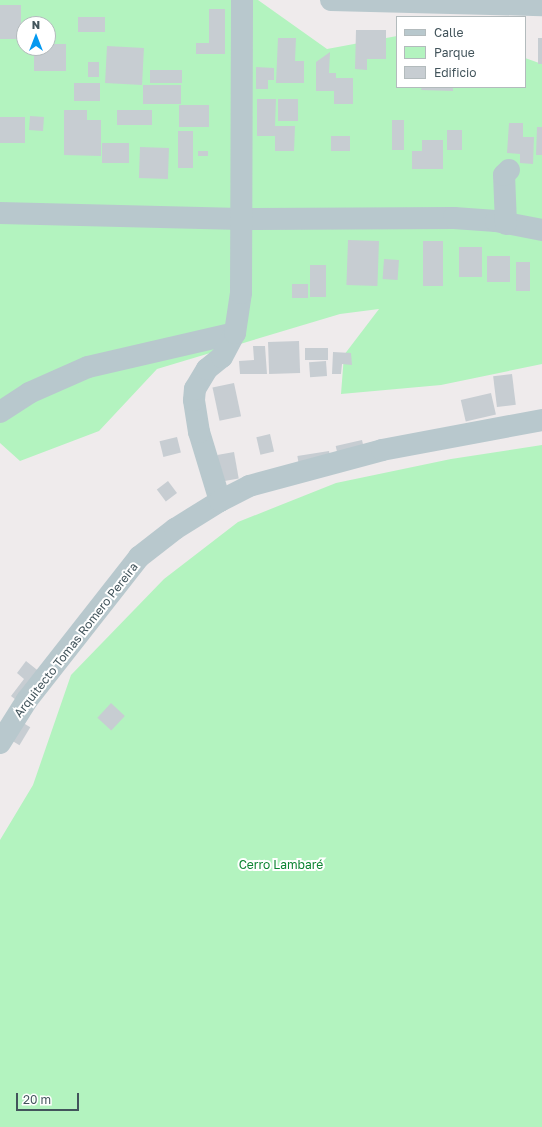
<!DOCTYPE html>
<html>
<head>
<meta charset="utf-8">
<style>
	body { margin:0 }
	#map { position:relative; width:542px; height:1127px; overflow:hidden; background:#efebec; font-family:"Golos Text",sans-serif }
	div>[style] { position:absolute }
	.green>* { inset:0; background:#b3f3bf }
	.building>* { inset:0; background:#c7cdd2; transform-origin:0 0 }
	.minor>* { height:22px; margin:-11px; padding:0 11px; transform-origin:11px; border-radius:11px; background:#b8c8cd }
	span { translate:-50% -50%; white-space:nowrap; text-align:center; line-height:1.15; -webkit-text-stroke:4px #fff; paint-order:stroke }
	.street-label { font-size:12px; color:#42545b }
	.park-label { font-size:12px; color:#0c8431 }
	.legend { position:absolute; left:396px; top:16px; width:130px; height:72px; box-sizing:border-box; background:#fff; border:1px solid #b3bbbd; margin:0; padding:5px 7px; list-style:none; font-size:12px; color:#42545b }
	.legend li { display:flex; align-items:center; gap:8px; height:20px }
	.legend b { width:20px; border:1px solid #b3bbbd }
	.north { position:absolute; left:16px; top:16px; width:40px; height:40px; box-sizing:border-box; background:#fff; border:1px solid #b3bbbd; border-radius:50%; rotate:0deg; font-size:11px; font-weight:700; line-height:16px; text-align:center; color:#42545b }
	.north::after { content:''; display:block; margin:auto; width:14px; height:18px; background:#0499f0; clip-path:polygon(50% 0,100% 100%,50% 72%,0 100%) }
	.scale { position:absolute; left:16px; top:1093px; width:63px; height:18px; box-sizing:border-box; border:2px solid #42545b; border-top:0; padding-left:5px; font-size:12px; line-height:14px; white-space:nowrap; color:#42545b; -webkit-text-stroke:3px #fff; paint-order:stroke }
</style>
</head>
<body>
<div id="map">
	<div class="green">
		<div style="clip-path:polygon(evenodd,0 0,258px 0,327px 49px,397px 36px,397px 87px,525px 87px,525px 58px,542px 64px,542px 364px,441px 385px,341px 394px,344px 355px,379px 309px,340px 314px,157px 369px,99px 431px,20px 461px,0 443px,0 0,24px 24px,48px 24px,48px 48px,24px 48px,24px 24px)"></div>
		<div style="clip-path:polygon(542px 445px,542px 1127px,0 1127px,0 840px,33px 785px,71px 675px,164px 579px,238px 522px,336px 483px,451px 459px)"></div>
	</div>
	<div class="building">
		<div style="left:0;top:5px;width:21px;height:34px"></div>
		<div style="clip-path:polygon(209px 9px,225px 9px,225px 54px,196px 54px,196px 43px,209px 43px)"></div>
		<div style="left:78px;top:17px;width:27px;height:15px"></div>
		<div style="clip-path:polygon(356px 30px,386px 30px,386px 59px,367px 59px,367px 70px,355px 69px)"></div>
		<div style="clip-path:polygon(278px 38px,296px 38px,295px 61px,304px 61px,304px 83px,276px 83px)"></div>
		<div style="left:538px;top:38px;width:4px;height:26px"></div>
		<div style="clip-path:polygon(48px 44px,66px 44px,66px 71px,34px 71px,34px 48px,48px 48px)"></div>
		<div style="left:107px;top:46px;width:37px;height:37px;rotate:3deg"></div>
		<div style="clip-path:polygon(330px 52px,329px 73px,336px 73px,336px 78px,353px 78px,353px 104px,334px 104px,334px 91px,316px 91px,316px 62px)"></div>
		<div style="left:88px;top:62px;width:11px;height:15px"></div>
		<div style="clip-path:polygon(256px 67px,274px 68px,274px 80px,268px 80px,268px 89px,256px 89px)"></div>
		<div style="left:150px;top:70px;width:32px;height:13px"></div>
		<div style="left:74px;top:83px;width:26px;height:18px"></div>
		<div style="left:143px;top:85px;width:38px;height:19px"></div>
		<div style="clip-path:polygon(422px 87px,453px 87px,453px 91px,421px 90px)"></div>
		<div style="clip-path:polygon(257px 99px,276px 99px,275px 126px,295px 126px,294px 151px,275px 151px,275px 136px,257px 136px)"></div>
		<div style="left:278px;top:99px;width:20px;height:22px"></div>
		<div style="left:209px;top:105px;width:22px;height:30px;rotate:90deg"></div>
		<div style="clip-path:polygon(64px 110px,87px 110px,87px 120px,101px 120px,101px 156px,64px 155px)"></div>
		<div style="left:117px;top:110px;width:35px;height:15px"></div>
		<div style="left:30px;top:116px;width:14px;height:14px;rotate:4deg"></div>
		<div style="left:0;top:117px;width:25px;height:26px"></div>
		<div style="left:392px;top:120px;width:12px;height:30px"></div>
		<div style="clip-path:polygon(509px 123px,523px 123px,523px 137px,534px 137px,533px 164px,520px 163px,520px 154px,507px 153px)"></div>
		<div style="clip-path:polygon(537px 127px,542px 127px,542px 155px,536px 155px)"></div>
		<div style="left:447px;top:130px;width:15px;height:20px"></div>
		<div style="left:178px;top:131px;width:15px;height:37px"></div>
		<div style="left:331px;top:136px;width:19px;height:15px"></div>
		<div style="clip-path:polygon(422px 140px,443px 140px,443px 169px,412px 169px,412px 151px,422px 151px)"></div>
		<div style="left:102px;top:143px;width:27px;height:20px"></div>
		<div style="left:140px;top:147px;width:29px;height:31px;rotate:2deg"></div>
		<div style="left:198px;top:151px;width:10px;height:5px"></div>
		<div style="left:348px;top:240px;width:31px;height:45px;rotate:2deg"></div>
		<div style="left:423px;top:241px;width:20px;height:45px"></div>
		<div style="left:482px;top:247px;width:30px;height:23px;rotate:90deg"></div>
		<div style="left:487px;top:256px;width:23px;height:26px"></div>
		<div style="left:384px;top:259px;width:15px;height:20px;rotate:4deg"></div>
		<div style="left:516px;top:262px;width:14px;height:29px"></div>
		<div style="left:326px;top:265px;width:32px;height:16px;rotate:90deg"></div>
		<div style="left:292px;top:284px;width:16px;height:14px"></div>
		<div style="left:299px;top:341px;width:32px;height:31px;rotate:88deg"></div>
		<div style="clip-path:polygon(253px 346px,265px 346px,267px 374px,240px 374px,239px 361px,254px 360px)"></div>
		<div style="left:305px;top:348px;width:23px;height:12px"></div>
		<div style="clip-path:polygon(333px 352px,351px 353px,352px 365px,342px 364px,341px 374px,332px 374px)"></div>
		<div style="left:326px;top:361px;width:15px;height:17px;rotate:86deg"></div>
		<div style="left:512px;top:374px;width:31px;height:19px;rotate:83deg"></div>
		<div style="left:234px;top:383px;width:34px;height:22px;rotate:78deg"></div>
		<div style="left:491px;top:393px;width:22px;height:31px;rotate:77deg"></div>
		<div style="left:270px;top:434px;width:18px;height:14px;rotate:77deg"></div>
		<div style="left:177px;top:437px;width:16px;height:18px;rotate:76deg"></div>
		<div style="left:362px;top:440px;width:13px;height:27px;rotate:77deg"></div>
		<div style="left:329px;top:451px;width:12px;height:32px;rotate:81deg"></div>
		<div style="left:234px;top:452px;width:27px;height:17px;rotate:80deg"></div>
		<div style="left:168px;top:481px;width:15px;height:14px;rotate:53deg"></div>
		<div style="clip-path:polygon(26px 661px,41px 673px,21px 704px,11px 696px,24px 679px,17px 673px)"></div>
		<div style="left:111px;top:703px;width:19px;height:20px;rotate:43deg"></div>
		<div style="left:20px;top:721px;width:12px;height:21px;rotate:31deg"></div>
	</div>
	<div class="minor">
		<div style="left:331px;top:0;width:211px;rotate:1.4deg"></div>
		<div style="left:0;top:213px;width:241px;rotate:1.4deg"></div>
		<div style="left:241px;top:219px;width:213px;rotate:-0.3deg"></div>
		<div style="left:454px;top:218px;width:42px;rotate:4.1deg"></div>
		<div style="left:496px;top:221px;width:47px;rotate:11.1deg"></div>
		<div style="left:506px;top:224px;width:49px;rotate:-92.3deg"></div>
		<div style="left:504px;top:175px;width:7px;rotate:-45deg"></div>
		<div style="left:0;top:412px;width:35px;rotate:-33deg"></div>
		<div style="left:29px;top:393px;width:64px;rotate:-23.8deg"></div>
		<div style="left:88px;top:367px;width:151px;rotate:-13deg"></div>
		<div style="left:220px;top:501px;width:72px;rotate:-106.9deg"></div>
		<div style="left:199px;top:432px;width:32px;rotate:-99deg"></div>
		<div style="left:194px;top:400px;width:11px;rotate:-85deg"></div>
		<div style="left:195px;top:389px;width:23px;rotate:-59deg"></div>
		<div style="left:207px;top:369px;width:19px;rotate:-39deg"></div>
		<div style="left:222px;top:357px;width:27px;rotate:-62deg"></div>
		<div style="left:235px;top:333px;width:40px;rotate:-81.5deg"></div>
		<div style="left:241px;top:293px;width:293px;rotate:-89.8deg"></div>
		<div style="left:0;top:743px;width:51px;rotate:-57.9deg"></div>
		<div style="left:27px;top:700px;width:182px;rotate:-51.9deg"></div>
		<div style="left:139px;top:557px;width:46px;rotate:-37.9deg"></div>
		<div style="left:175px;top:529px;width:53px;rotate:-31.9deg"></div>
		<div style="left:220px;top:501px;width:33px;rotate:-27deg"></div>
		<div style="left:249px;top:486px;width:138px;rotate:-15.1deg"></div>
		<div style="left:382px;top:450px;width:163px;rotate:-10.6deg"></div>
	</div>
	<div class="street-label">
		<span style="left:76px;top:640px;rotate:-52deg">Arquitecto Tomas Romero Pereira</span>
	</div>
	<div class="park-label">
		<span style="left:281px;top:865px">Cerro Lambaré</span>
	</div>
	<ul class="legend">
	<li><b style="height:5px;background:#b8c8cd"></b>Calle</li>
	<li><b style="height:11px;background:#b3f3bf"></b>Parque</li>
	<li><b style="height:11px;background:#c7cdd2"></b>Edificio</li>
	</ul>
	<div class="north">N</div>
	<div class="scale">20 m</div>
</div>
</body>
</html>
